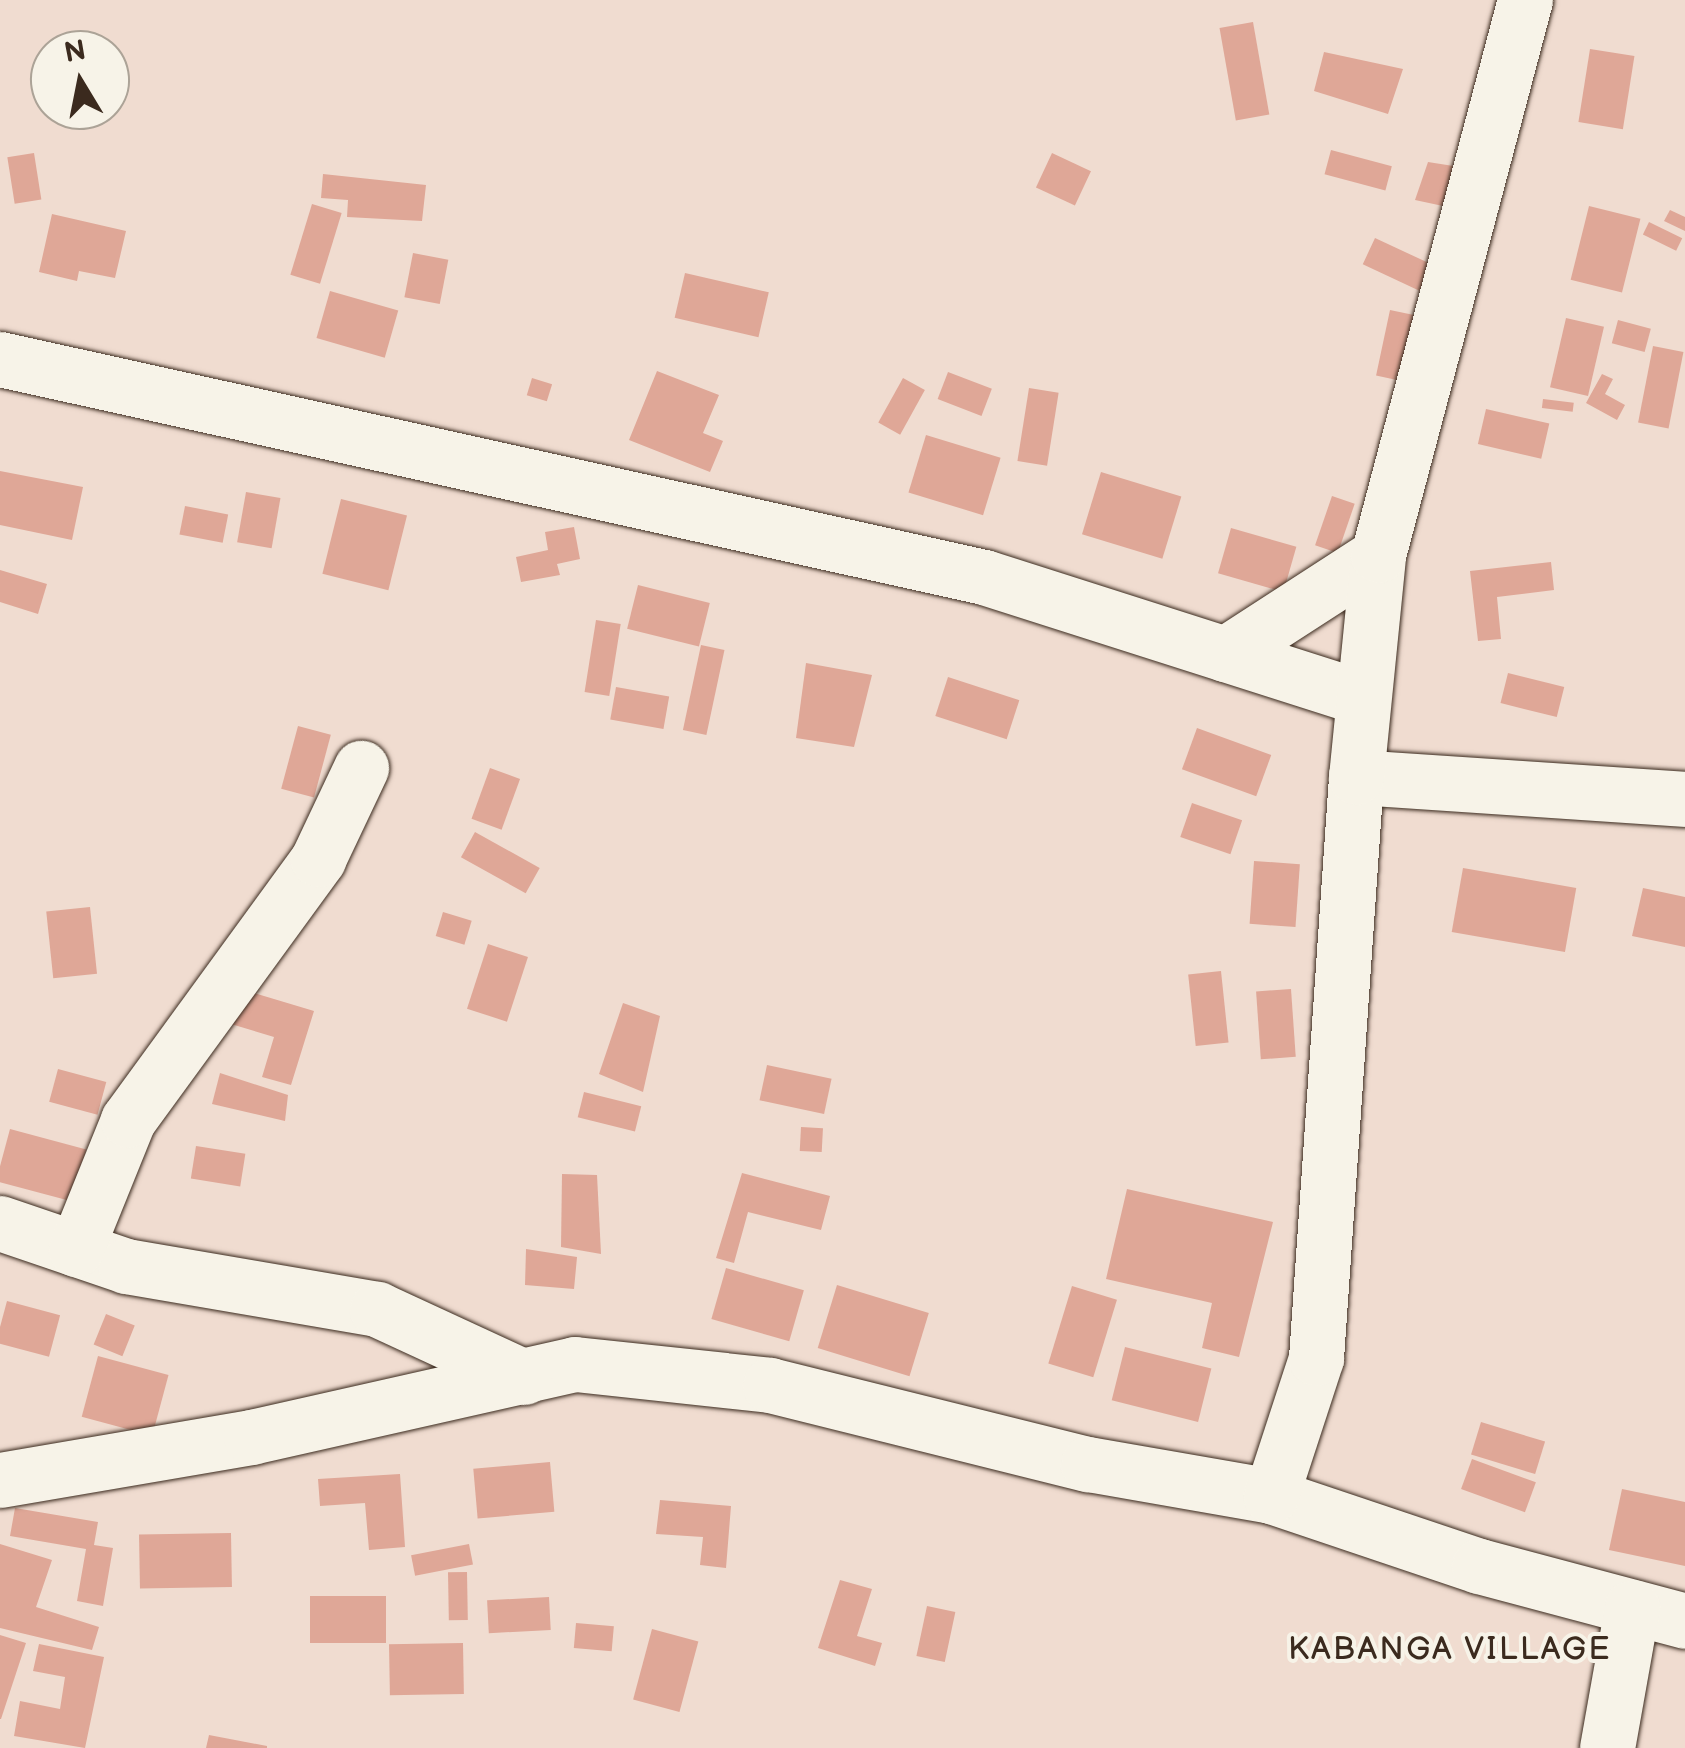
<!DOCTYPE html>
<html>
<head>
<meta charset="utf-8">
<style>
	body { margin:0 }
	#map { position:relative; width:1685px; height:1748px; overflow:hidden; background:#f0dcd0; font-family:"Balsamiq Sans",sans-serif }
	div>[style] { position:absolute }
	.building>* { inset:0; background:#dfa797; transform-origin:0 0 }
	.roads { filter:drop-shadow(0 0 2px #3b2a1e) drop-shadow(0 0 2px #3b2a1e) }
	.street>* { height:55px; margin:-27.5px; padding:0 27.5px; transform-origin:27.5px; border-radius:27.5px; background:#f7f3e8 }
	span { translate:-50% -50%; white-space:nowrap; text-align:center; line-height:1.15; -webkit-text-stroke:8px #f7f3e8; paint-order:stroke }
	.quarter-label { font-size:32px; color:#3b2a1e; letter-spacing:2.5px }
	.north { position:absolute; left:30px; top:30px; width:100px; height:100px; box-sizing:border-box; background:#f7f3e8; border:2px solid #aca397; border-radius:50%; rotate:350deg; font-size:28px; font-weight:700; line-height:40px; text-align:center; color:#3b2a1e }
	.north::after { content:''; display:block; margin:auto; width:35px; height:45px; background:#3b2a1e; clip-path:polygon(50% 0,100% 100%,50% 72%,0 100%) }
</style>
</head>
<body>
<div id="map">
	<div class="building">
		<div style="left:1253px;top:22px;width:94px;height:34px;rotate:80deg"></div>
		<div style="left:1590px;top:49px;width:45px;height:74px;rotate:9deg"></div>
		<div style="clip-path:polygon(1324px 52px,1403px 69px,1388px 114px,1314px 91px)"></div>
		<div style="left:1331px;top:150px;width:63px;height:25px;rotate:15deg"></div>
		<div style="left:34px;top:153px;width:47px;height:27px;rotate:81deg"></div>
		<div style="left:1052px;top:153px;width:43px;height:38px;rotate:25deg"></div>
		<div style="clip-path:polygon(1428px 162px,1466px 168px,1457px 209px,1415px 200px)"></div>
		<div style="clip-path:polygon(323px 174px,426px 185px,422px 221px,347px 217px,348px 200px,321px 198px)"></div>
		<div style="left:312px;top:204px;width:31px;height:74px;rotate:17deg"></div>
		<div style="left:1589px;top:206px;width:53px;height:76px;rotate:14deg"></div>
		<div style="clip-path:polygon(1670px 210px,1685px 217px,1685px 231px,1664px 221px)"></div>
		<div style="clip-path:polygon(52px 214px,126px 231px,115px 278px,79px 271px,77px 281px,39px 272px)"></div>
		<div style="left:1649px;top:222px;width:37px;height:14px;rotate:26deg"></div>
		<div style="left:1375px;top:238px;width:76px;height:29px;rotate:25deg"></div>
		<div style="left:413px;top:253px;width:36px;height:45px;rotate:11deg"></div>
		<div style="left:685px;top:273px;width:86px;height:46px;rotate:13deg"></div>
		<div style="left:330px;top:291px;width:71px;height:49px;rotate:16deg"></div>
		<div style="left:1390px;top:310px;width:33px;height:67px;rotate:12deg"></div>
		<div style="left:1566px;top:318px;width:39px;height:71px;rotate:13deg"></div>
		<div style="left:1618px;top:320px;width:34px;height:24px;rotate:15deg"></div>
		<div style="left:1653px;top:346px;width:31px;height:78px;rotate:11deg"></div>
		<div style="clip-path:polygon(657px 371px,719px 395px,703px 433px,723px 441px,710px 472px,629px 440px)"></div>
		<div style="left:948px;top:372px;width:47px;height:29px;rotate:21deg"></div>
		<div style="clip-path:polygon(1602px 374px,1613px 379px,1605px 394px,1625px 405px,1617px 420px,1586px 403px)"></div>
		<div style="left:532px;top:378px;width:21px;height:18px;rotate:17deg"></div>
		<div style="left:903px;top:378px;width:25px;height:51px;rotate:29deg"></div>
		<div style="left:1029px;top:388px;width:30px;height:74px;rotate:9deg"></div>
		<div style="left:1543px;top:399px;width:31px;height:9px;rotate:7deg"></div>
		<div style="left:1486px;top:409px;width:65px;height:36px;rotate:13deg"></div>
		<div style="left:926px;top:435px;width:78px;height:60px;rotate:17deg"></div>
		<div style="clip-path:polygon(0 471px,83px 487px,72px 540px,0 525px)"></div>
		<div style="left:1101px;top:472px;width:84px;height:65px;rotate:17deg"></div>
		<div style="left:246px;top:492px;width:35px;height:51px;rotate:10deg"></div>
		<div style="left:1332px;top:496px;width:24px;height:52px;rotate:19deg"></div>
		<div style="left:341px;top:499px;width:68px;height:77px;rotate:14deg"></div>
		<div style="left:185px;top:506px;width:44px;height:29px;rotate:11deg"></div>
		<div style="clip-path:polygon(574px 527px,580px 559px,557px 564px,560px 575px,521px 582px,516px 557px,548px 550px,545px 532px)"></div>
		<div style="left:1231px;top:528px;width:68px;height:47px;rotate:16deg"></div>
		<div style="clip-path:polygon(1551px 562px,1554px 590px,1497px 597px,1501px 639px,1478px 641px,1470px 571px)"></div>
		<div style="clip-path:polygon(0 570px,47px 584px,38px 614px,0 602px)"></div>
		<div style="left:638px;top:585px;width:74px;height:45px;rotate:14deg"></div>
		<div style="left:596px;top:620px;width:25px;height:73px;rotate:9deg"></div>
		<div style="left:701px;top:645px;width:24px;height:87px;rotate:12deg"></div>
		<div style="clip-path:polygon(806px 663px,872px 675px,854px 747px,796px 738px)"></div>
		<div style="left:1508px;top:673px;width:58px;height:31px;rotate:14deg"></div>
		<div style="left:948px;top:677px;width:75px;height:41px;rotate:18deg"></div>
		<div style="left:616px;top:687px;width:54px;height:33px;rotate:10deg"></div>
		<div style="left:298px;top:726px;width:34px;height:65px;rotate:15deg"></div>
		<div style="left:1197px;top:728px;width:79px;height:44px;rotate:20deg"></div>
		<div style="left:490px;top:768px;width:32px;height:54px;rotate:20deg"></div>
		<div style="left:1192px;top:803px;width:53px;height:36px;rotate:19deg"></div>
		<div style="left:475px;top:832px;width:74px;height:29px;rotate:29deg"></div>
		<div style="left:1254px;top:861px;width:46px;height:63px;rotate:4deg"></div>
		<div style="left:1463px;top:868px;width:115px;height:65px;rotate:10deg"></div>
		<div style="clip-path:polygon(1643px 888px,1685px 897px,1685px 947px,1632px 936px)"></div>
		<div style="left:90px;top:907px;width:67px;height:44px;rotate:84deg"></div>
		<div style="left:443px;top:912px;width:30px;height:25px;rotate:17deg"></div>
		<div style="left:488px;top:944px;width:42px;height:68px;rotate:18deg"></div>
		<div style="left:1221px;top:971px;width:72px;height:33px;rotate:84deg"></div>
		<div style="clip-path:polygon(241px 989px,314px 1011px,291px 1085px,262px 1077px,274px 1037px,231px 1024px)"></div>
		<div style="left:1291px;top:989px;width:68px;height:35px;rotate:86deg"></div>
		<div style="clip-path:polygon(623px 1003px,660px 1016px,643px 1092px,599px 1074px)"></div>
		<div style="left:767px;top:1065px;width:66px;height:36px;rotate:12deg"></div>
		<div style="left:58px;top:1069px;width:50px;height:34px;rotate:15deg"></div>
		<div style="clip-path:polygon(220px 1073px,288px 1095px,285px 1121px,212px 1104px)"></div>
		<div style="left:584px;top:1092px;width:59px;height:26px;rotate:14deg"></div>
		<div style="left:801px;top:1127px;width:22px;height:24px;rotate:3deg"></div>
		<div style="left:10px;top:1129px;width:79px;height:54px;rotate:15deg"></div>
		<div style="left:196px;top:1146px;width:50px;height:33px;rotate:9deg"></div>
		<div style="clip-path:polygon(742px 1173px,830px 1196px,821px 1230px,748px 1212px,734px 1263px,716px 1258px)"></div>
		<div style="clip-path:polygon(562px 1174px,597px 1175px,601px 1254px,561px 1247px)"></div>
		<div style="clip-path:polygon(1127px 1189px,1273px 1222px,1239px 1357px,1202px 1348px,1212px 1303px,1106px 1279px)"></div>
		<div style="clip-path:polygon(526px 1249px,577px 1257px,574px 1289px,525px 1285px)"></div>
		<div style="left:726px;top:1268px;width:81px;height:53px;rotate:16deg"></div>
		<div style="left:837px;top:1285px;width:96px;height:66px;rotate:17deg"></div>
		<div style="left:1072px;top:1286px;width:47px;height:81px;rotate:17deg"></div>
		<div style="left:7px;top:1301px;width:55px;height:43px;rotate:15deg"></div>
		<div style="left:106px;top:1314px;width:31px;height:33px;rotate:22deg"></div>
		<div style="left:1125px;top:1347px;width:89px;height:55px;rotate:14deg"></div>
		<div style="left:98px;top:1356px;width:73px;height:63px;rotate:15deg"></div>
		<div style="left:1481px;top:1422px;width:67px;height:34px;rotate:17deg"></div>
		<div style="left:1472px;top:1459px;width:68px;height:32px;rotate:20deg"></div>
		<div style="left:550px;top:1462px;width:50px;height:77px;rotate:85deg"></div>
		<div style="clip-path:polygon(400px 1474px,405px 1547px,369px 1550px,365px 1503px,320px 1506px,318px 1479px)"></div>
		<div style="clip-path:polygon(1622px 1489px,1685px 1502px,1685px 1566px,1609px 1550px)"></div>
		<div style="clip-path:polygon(660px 1500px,731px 1506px,726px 1568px,700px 1565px,703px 1537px,656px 1534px)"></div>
		<div style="clip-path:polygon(15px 1508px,98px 1522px,94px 1545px,113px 1548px,103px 1606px,77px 1601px,86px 1549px,10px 1536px)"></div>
		<div style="left:231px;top:1533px;width:54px;height:92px;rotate:89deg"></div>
		<div style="clip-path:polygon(0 1544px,52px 1560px,36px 1607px,99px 1627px,92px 1650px,0 1628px)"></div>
		<div style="left:469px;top:1544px;width:21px;height:59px;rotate:79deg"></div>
		<div style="left:467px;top:1572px;width:48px;height:19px;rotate:89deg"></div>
		<div style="clip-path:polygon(840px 1580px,872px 1589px,857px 1636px,882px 1643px,875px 1666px,818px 1648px)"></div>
		<div style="left:310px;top:1596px;width:76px;height:47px"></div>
		<div style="left:549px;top:1597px;width:33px;height:62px;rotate:87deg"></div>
		<div style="left:927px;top:1606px;width:29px;height:51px;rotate:12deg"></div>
		<div style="left:576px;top:1623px;width:38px;height:25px;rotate:5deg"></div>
		<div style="left:652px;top:1629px;width:48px;height:73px;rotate:15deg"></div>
		<div style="clip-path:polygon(0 1635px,26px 1643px,1px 1719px,0 1719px)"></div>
		<div style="left:463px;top:1643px;width:51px;height:74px;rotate:89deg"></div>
		<div style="clip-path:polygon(39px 1644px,104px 1657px,85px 1748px,14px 1736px,20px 1701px,60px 1709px,65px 1677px,33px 1671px)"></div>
		<div style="clip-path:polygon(209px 1735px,267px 1746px,267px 1748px,206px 1748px)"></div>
	</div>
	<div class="roads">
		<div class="street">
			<div style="left:0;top:359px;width:1008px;rotate:12.49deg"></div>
			<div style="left:984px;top:577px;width:398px;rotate:17.7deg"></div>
			<div style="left:1225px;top:654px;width:182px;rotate:-32.9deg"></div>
			<div style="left:1356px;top:777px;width:330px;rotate:3.8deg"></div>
			<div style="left:0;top:1223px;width:133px;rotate:18.8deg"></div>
			<div style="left:126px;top:1266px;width:255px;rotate:9.7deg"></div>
			<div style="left:377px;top:1309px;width:162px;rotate:24.8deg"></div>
			<div style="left:76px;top:1249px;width:139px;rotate:-68deg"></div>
			<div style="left:128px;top:1120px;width:323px;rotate:-53.9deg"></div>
			<div style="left:318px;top:859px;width:101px;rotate:-64.7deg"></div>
			<div style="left:0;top:1480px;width:255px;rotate:-9.7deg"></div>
			<div style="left:251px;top:1437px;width:332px;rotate:-12.7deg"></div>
			<div style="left:575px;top:1364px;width:196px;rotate:6.1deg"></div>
			<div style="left:770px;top:1385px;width:328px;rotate:14deg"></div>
			<div style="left:1088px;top:1464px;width:186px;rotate:9.9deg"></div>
			<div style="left:1271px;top:1496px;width:219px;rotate:18.6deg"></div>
			<div style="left:1479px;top:1566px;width:213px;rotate:14.9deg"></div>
			<div style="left:1271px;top:1496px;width:145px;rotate:-71.9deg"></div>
			<div style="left:1316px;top:1358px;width:582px;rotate:-86.06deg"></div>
			<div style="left:1356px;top:777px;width:223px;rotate:-84.3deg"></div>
			<div style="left:1378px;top:555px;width:574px;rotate:-75.17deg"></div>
			<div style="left:1607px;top:1748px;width:143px;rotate:-79.9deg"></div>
		</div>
	</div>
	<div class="quarter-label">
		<span style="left:1450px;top:1650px">KABANGA VILLAGE</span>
	</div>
	<div class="north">N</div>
</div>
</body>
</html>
